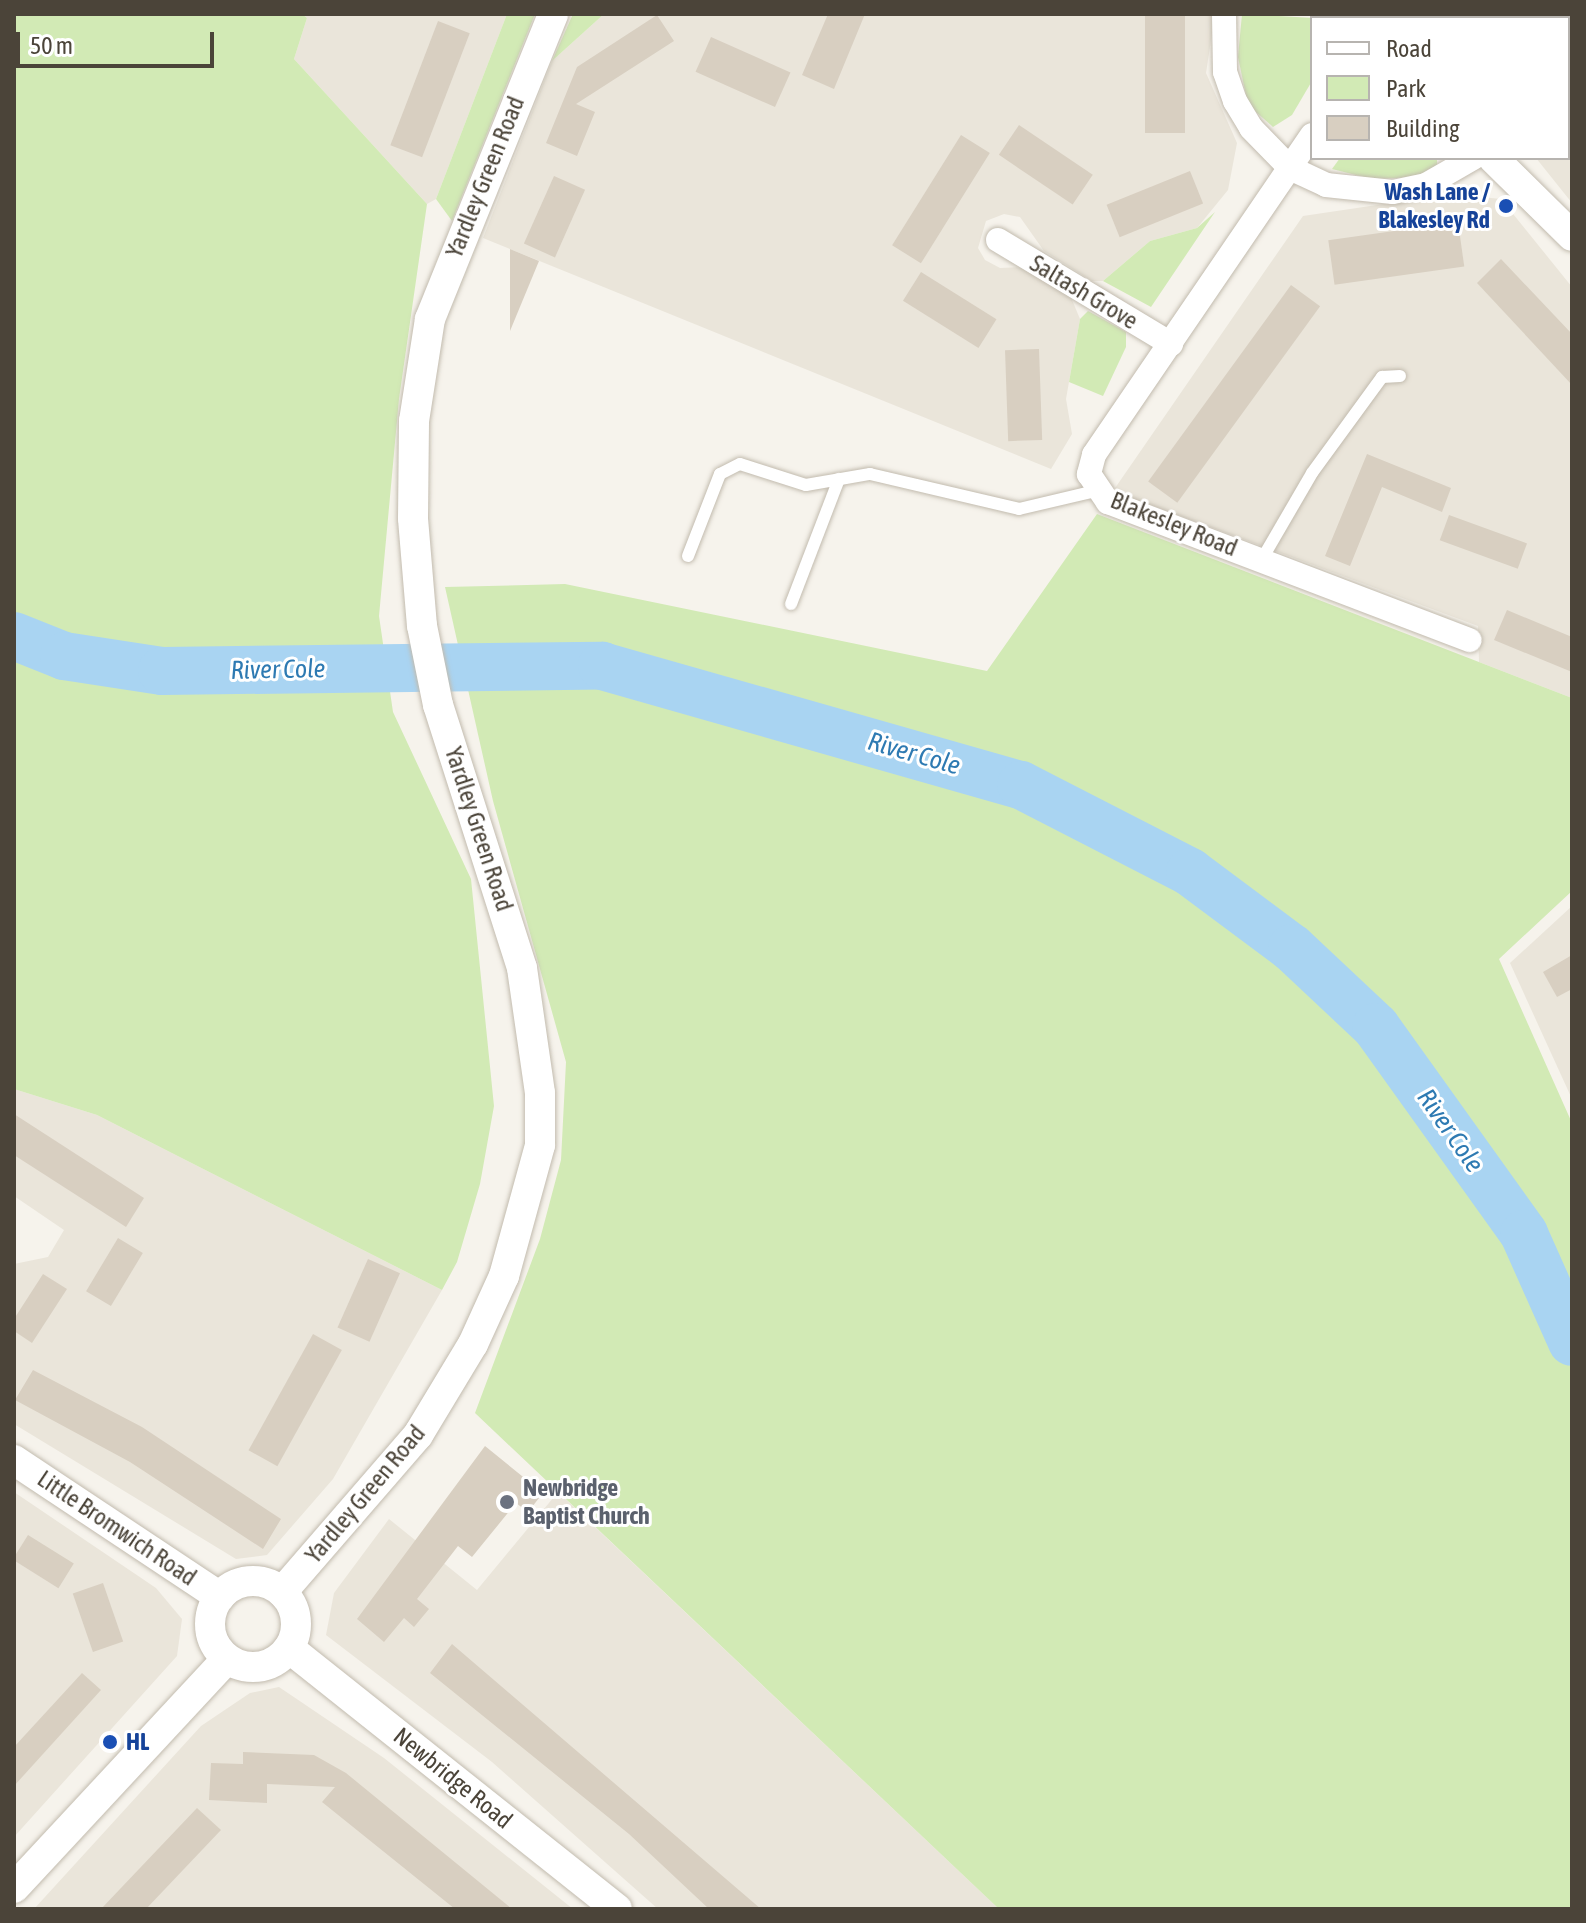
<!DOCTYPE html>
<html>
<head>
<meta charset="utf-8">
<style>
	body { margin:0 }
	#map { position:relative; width:1586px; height:1923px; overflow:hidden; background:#f6f3ec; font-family:"Asap Condensed",sans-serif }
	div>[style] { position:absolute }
	.residential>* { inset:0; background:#eae5da }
	.green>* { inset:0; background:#d2eab5 }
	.river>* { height:48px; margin:-24px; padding:0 24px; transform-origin:24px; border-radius:24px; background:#a9d4f2 }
	.building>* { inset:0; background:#d8cfc1; transform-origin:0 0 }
	.roads { filter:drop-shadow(0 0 2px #c2bbae) drop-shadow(0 0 2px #c2bbae) }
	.service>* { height:12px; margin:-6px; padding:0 6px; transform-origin:6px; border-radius:6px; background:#fff }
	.minor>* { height:24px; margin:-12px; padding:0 12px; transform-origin:12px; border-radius:12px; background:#fff }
	.tertiary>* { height:30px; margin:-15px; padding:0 15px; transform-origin:15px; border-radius:15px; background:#fff }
	.tertiary>.ring { margin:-15px; padding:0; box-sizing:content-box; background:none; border:30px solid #fff; border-radius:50% }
	.dots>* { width:22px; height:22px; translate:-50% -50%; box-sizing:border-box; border:4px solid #fff; border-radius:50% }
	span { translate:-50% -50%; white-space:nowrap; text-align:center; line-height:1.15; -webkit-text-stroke:6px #fff; paint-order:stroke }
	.street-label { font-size:24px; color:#4b4439 }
	.transit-label { font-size:24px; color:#164399; font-weight:700 }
	.right { translate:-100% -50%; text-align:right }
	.left { translate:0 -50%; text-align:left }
	.worship-label { font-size:24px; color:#5b616d; font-weight:700 }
	.water-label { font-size:26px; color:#2e7ab2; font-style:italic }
	.frame { position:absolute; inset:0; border:16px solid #4b4439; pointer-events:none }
	.legend { position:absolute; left:1310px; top:16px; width:260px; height:144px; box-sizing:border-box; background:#fff; border:2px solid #b7b4b0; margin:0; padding:10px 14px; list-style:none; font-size:24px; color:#4b4439 }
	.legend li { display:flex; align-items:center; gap:16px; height:40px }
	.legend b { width:40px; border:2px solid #b7b4b0 }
	.scale { position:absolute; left:16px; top:32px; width:198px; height:36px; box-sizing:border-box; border:4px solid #4b4439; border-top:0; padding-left:10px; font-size:24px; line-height:28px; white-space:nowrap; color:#4b4439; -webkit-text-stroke:6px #fff; paint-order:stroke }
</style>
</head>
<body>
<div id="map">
	<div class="residential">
		<div style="clip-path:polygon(302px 14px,507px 14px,436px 199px,427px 204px,294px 59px,307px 18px)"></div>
		<div style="clip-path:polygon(604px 14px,1215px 14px,1206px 73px,1237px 143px,1228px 190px,1197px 228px,1150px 241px,1103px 281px,1092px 281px,1044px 251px,1020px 217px,1004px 214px,986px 221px,978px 248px,985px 260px,1000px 268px,1026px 267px,1070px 295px,1080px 319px,1066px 399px,1072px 434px,1051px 469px,483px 238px,552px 61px)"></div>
		<div style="clip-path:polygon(1559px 14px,1572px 14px,1572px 203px,1536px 158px,1568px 158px,1568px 18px)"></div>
		<div style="clip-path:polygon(1451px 194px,1501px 199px,1572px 287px,1572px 698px,1479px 662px,1478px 626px,1113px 491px,1303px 216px)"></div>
		<div style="clip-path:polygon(1572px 906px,1572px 1099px,1510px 963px)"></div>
		<div style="clip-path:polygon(14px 1089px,97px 1115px,442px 1290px,333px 1479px,267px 1555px,236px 1559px,14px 1424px,14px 1264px,48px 1257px,64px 1230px,14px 1196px)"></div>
		<div style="clip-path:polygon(14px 1492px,156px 1588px,182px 1619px,177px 1656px,14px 1837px)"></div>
		<div style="clip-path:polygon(558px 1492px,999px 1909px,658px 1909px,492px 1762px,326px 1635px,334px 1593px,389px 1519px,477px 1590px)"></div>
		<div style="clip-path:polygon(279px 1687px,384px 1758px,573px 1909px,34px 1909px,201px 1726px,250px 1693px)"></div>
	</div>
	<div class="green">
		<div style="clip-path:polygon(14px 14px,302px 14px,307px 18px,294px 59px,427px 204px,399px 399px,379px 616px,393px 712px,471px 879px,494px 1106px,480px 1184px,457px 1262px,442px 1290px,97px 1115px,14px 1089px)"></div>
		<div style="clip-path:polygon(507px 14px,535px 14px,452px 221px,436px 199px)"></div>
		<div style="clip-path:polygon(573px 14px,604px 14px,552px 61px)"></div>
		<div style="clip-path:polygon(1242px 14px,1314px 18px,1312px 81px,1292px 115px,1273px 127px,1248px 105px,1238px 57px)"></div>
		<div style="clip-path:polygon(1340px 158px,1437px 158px,1437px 165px,1419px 177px,1372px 179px,1332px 169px)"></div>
		<div style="clip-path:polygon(1215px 212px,1151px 307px,1103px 281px,1150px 241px,1197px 228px)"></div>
		<div style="clip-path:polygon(1088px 311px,1126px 332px,1126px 347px,1103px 396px,1069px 382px,1080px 319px)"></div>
		<div style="clip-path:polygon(1097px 514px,1572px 698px,1572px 891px,1499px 959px,1572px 1123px,1572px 1909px,999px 1909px,475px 1413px,540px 1239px,561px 1160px,566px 1062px,493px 801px,445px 587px,565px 584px,987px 671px)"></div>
	</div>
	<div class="river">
		<div style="left:14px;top:636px;width:54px;rotate:21.8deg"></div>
		<div style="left:64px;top:656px;width:99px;rotate:8.7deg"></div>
		<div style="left:162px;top:671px;width:440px;rotate:-0.7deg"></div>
		<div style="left:602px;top:666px;width:436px;rotate:15.9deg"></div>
		<div style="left:1021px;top:785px;width:190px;rotate:27.2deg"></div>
		<div style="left:1190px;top:872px;width:127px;rotate:36.7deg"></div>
		<div style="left:1292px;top:948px;width:115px;rotate:43.2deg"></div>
		<div style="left:1376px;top:1027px;width:254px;rotate:54.4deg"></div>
		<div style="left:1524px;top:1234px;width:118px;rotate:66deg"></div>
	</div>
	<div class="building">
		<div style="clip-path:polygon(828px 14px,865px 14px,834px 89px,802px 75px)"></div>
		<div style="left:1145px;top:14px;width:40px;height:119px"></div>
		<div style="clip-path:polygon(657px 15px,674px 41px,576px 104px,595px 112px,577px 156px,546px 143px,577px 67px)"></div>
		<div style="left:438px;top:21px;width:34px;height:133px;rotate:21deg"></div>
		<div style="left:711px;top:37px;width:87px;height:38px;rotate:24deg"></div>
		<div style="left:1019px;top:125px;width:89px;height:36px;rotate:34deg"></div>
		<div style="left:961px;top:135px;width:34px;height:130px;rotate:32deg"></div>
		<div style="left:1190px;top:171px;width:35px;height:90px;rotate:68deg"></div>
		<div style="left:554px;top:176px;width:34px;height:74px;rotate:24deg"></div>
		<div style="left:1458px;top:222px;width:45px;height:131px;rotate:82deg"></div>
		<div style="clip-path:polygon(510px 249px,539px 261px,510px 331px)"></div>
		<div style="clip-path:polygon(1501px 259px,1572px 334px,1572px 385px,1477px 283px)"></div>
		<div style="left:921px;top:272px;width:89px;height:34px;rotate:32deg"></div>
		<div style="left:1291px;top:285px;width:36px;height:243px;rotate:36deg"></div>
		<div style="left:1039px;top:349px;width:91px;height:34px;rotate:88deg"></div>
		<div style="clip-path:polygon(1367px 454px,1451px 488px,1442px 512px,1382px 487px,1350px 566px,1325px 556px)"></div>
		<div style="left:1449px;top:515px;width:83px;height:27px;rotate:20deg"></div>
		<div style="clip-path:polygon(1507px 610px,1572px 637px,1572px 672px,1494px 640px)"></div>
		<div style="clip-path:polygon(1572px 955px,1572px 989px,1557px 997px,1543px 972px)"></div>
		<div style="clip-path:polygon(14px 1114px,144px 1198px,126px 1227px,14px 1155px)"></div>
		<div style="left:118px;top:1238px;width:29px;height:62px;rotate:31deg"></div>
		<div style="left:368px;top:1259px;width:35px;height:75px;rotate:24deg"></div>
		<div style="clip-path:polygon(43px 1274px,67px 1289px,32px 1343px,14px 1331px,14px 1319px)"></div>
		<div style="left:313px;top:1334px;width:33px;height:133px;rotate:29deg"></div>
		<div style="clip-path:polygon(33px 1370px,142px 1427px,281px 1519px,263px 1549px,130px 1462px,15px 1400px)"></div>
		<div style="clip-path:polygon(485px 1446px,543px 1493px,528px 1512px,516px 1503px,472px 1557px,458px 1546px,417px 1599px,429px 1609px,414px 1627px,404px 1618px,384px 1642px,357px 1619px)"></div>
		<div style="left:28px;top:1535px;width:54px;height:29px;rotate:32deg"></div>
		<div style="left:103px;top:1583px;width:62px;height:32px;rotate:71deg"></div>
		<div style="clip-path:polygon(452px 1644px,761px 1909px,709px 1909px,629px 1834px,430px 1673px)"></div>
		<div style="clip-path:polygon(82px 1673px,101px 1690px,14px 1786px,14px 1747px)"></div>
		<div style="clip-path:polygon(243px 1752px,314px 1755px,346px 1773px,512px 1909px,455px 1909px,322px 1802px,335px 1787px,267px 1784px,267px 1803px,209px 1800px,211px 1763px,243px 1764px)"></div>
		<div style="clip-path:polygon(197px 1808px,221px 1830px,146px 1909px,101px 1909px)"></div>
	</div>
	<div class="roads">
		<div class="service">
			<div style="left:688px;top:556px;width:88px;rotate:-68.7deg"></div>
			<div style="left:720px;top:474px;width:22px;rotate:-27deg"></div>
			<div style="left:740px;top:464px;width:69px;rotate:17.7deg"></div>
			<div style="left:806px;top:485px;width:65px;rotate:-9.8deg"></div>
			<div style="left:870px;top:474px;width:153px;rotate:13.2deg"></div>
			<div style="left:1019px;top:509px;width:79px;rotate:-13.2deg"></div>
			<div style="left:1262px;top:559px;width:99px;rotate:-59.8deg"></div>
			<div style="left:1312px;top:473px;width:119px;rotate:-53.9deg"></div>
			<div style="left:1382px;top:377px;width:18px;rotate:-3deg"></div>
			<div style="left:791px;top:604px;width:134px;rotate:-69deg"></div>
		</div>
		<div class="minor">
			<div style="left:1224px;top:14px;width:58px;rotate:89deg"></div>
			<div style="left:1225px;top:72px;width:31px;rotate:71deg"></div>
			<div style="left:1235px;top:101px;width:31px;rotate:59deg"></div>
			<div style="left:1251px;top:128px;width:56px;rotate:45.7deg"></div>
			<div style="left:1290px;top:168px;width:40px;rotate:25deg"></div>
			<div style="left:1326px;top:185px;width:67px;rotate:6deg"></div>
			<div style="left:1393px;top:192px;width:34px;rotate:-12deg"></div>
			<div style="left:1426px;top:185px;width:54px;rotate:-29.9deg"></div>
			<div style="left:1530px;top:14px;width:4px;rotate:90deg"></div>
			<div style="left:1391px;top:18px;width:4px;rotate:-63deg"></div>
			<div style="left:1312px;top:135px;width:387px;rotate:124.3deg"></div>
			<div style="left:1094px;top:455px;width:20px;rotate:105deg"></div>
			<div style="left:1089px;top:474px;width:34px;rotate:56deg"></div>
			<div style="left:1108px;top:502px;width:387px;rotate:20.9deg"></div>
			<div style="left:998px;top:240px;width:202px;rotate:31deg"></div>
		</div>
		<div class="tertiary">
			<div style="left:1350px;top:14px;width:5px;rotate:53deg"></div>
			<div style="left:1493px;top:158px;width:111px;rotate:44.6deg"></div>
			<div style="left:14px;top:1460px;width:247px;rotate:33.6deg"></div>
			<div class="ring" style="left:210px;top:1581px;width:56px;height:56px"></div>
			<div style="left:282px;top:1592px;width:208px;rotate:-49.1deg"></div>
			<div style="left:418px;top:1435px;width:106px;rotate:-58.9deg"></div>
			<div style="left:473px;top:1344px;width:75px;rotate:-65.5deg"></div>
			<div style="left:504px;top:1276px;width:136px;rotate:-74.6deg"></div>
			<div style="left:540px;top:1145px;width:52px;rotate:-90deg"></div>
			<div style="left:540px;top:1093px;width:126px;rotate:-98.2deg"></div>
			<div style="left:522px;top:968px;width:276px;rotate:-107.7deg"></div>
			<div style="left:438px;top:705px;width:81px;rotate:-101.4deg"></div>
			<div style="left:422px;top:626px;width:108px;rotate:-94.8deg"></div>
			<div style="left:413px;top:518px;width:97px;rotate:-89.4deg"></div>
			<div style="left:414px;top:421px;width:103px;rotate:-81.1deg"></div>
			<div style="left:430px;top:319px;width:329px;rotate:-68deg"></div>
			<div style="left:289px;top:1648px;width:419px;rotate:38.5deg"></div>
			<div style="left:14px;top:1888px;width:313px;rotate:-47.1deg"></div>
		</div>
	</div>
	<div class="dots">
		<div style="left:1506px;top:206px;background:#1a4fb4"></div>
		<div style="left:507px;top:1502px;background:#6b7280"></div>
		<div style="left:110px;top:1742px;background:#1a4fb4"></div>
	</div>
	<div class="street-label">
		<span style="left:485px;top:177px;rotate:-68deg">Yardley Green Road</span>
		<span style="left:1084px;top:292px;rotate:31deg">Saltash Grove</span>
		<span style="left:1174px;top:524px;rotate:22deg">Blakesley Road</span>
		<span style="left:479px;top:829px;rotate:72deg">Yardley Green Road</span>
		<span style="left:365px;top:1494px;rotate:-50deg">Yardley Green Road</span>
		<span style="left:117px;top:1528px;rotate:34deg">Little Bromwich Road</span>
		<span style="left:453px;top:1778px;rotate:39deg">Newbridge Road</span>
	</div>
	<div class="transit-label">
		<span class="right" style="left:1490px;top:206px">Wash Lane /<br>Blakesley Rd</span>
		<span class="left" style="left:126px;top:1742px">HL</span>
	</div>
	<div class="worship-label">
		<span class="left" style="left:523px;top:1502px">Newbridge<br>Baptist Church</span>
	</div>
	<div class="water-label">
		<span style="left:278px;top:670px;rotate:-1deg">River Cole</span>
		<span style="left:914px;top:754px;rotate:16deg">River Cole</span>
		<span style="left:1450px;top:1131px;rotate:55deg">River Cole</span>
	</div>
	<div class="frame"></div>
	<ul class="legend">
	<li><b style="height:10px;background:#fff"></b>Road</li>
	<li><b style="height:22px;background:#d2eab5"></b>Park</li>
	<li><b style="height:22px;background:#d8cfc1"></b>Building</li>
	</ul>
	<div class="scale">50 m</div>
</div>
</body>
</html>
